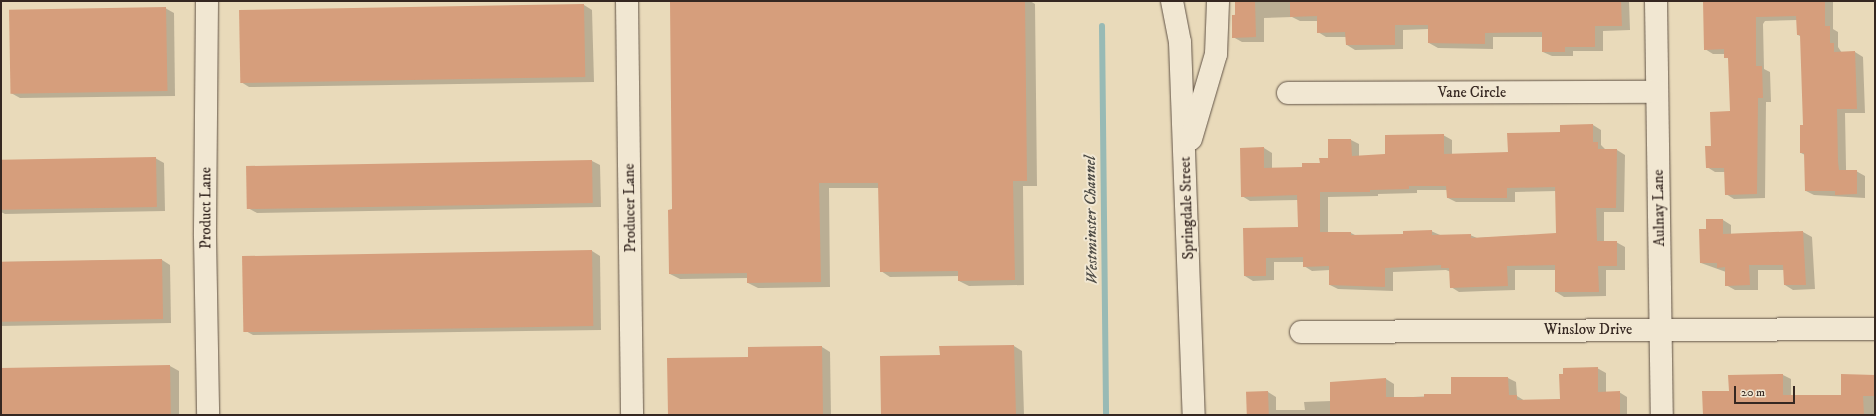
<!DOCTYPE html>
<html>
<head>
<meta charset="utf-8">
<style>
	body { margin:0 }
	#map { position:relative; width:1876px; height:416px; overflow:hidden; background:#e9daba; font-family:"IM FELL DW Pica",serif }
	div>[style] { position:absolute }
	.shadow>* { inset:0; background:#0003 }
	.stream>* { height:6px; margin:-3px; padding:0 3px; transform-origin:3px; border-radius:3px; background:#98bab5 }
	.building>* { inset:0; background:#d69e7c; transform-origin:0 0 }
	.roads { filter:drop-shadow(0 0 1px #625447) drop-shadow(0 0 1px #625447) }
	.street>* { height:22px; margin:-11px; padding:0 11px; transform-origin:11px; border-radius:11px; background:#f1e7d2 }
	.secondary>* { height:22px; margin:-11px; padding:0 11px; transform-origin:11px; border-radius:11px; background:#f1e7d2 }
	span { translate:-50% -50%; white-space:nowrap; text-align:center; line-height:1.15; -webkit-text-stroke:4px #f1e7d2; paint-order:stroke }
	.street-label { font-size:15px; color:#352721 }
	.water-label { font-size:16px; color:#4e4c46; font-style:italic }
	.frame { position:absolute; inset:0; border:2px solid #352721; pointer-events:none }
	.scale { position:absolute; left:1734px; top:386px; width:61px; height:18px; box-sizing:border-box; border:2px solid #352721; border-top:0; padding-left:5px; font-size:12px; line-height:14px; white-space:nowrap; color:#352721; -webkit-text-stroke:3px #f1e7d2; paint-order:stroke }
</style>
</head>
<body>
<div id="map">
	<div class="shadow">
		<div style="clip-path:polygon(773px 1px,1030px 1px,1035px 4px,1037px 186px,1023px 186px,1024px 285px,969px 286px,959px 281px,959px 276px,890px 277px,881px 271px,880px 188px,829px 188px,830px 287px,758px 288px,748px 283px,748px 278px,680px 279px,670px 274px,673px 210px)"></div>
		<div style="clip-path:polygon(1236px 1px,1629px 1px,1630px 30px,1603px 31px,1603px 51px,1573px 51px,1573px 56px,1552px 56px,1543px 52px,1543px 37px,1493px 37px,1493px 49px,1438px 48px,1429px 43px,1429px 29px,1403px 30px,1403px 49px,1355px 50px,1347px 45px,1347px 37px,1326px 37px,1318px 32px,1318px 21px,1300px 21px,1292px 17px,1264px 18px,1264px 42px,1242px 42px,1233px 37px)"></div>
		<div style="clip-path:polygon(1704px 1px,1833px 1px,1833px 29px,1838px 32px,1838px 47px,1842px 53px,1855px 52px,1863px 57px,1865px 113px,1845px 113px,1846px 167px,1846px 171px,1856px 171px,1865px 176px,1865px 198px,1814px 195px,1806px 191px,1805px 155px,1801px 153px,1804px 126px,1802px 37px,1798px 35px,1797px 20px,1765px 21px,1763px 24px,1764px 69px,1770px 72px,1771px 102px,1766px 102px,1765px 198px,1734px 199px,1726px 194px,1725px 172px,1715px 172px,1707px 167px,1712px 147px,1731px 112px,1729px 59px,1724px 54px,1713px 54px,1705px 49px)"></div>
		<div style="clip-path:polygon(584px 5px,592px 10px,594px 82px,249px 87px,241px 82px)"></div>
		<div style="clip-path:polygon(165px 8px,174px 13px,175px 96px,20px 98px,11px 93px)"></div>
		<div style="clip-path:polygon(evenodd,1593px 125px,1601px 130px,1601px 145px,1606px 150px,1617px 150px,1625px 155px,1624px 212px,1604px 212px,1604px 242px,1616px 242px,1625px 247px,1625px 270px,1606px 270px,1606px 296px,1564px 297px,1556px 292px,1556px 270px,1515px 270px,1515px 290px,1484px 291px,1459px 292px,1451px 287px,1451px 272px,1446px 270px,1393px 272px,1393px 291px,1338px 289px,1330px 285px,1330px 270px,1312px 271px,1304px 266px,1304px 262px,1274px 262px,1274px 280px,1253px 281px,1245px 276px,1299px 228px,1298px 200px,1250px 201px,1242px 196px,1264px 148px,1272px 153px,1272px 169px,1303px 168px,1329px 160px,1329px 140px,1351px 140px,1359px 144px,1359px 157px,1386px 155px,1443px 135px,1452px 140px,1452px 155px,1509px 153px,1561px 133px,1593px 125px,1417px 190px,1447px 190px,1448px 198px,1456px 202px,1515px 202px,1515px 192px,1556px 191px,1557px 234px,1477px 238px,1470px 235px,1440px 235px,1431px 231px,1404px 235px,1357px 236px,1351px 233px,1328px 233px,1328px 197px,1378px 196px,1378px 194px,1417px 193px,1417px 190px)"></div>
		<div style="clip-path:polygon(155px 158px,164px 163px,165px 211px,5px 214px,1px 212px,1px 161px)"></div>
		<div style="clip-path:polygon(592px 161px,600px 165px,601px 207px,257px 213px,248px 208px)"></div>
		<div style="clip-path:polygon(1723px 220px,1731px 225px,1731px 234px,1803px 232px,1812px 237px,1815px 289px,1793px 290px,1785px 285px,1784px 270px,1758px 270px,1758px 290px,1735px 290px,1726px 285px,1726px 272px,1701px 263px,1707px 230px)"></div>
		<div style="clip-path:polygon(592px 251px,600px 256px,601px 330px,253px 335px,244px 330px)"></div>
		<div style="clip-path:polygon(162px 260px,170px 265px,171px 323px,1px 326px,1px 262px)"></div>
		<div style="clip-path:polygon(1014px 346px,1022px 351px,1024px 415px,882px 415px,941px 356px)"></div>
		<div style="clip-path:polygon(822px 347px,830px 352px,831px 415px,669px 415px,749px 358px)"></div>
		<div style="clip-path:polygon(170px 366px,179px 371px,179px 415px,1px 415px,1px 369px)"></div>
		<div style="clip-path:polygon(1597px 368px,1606px 373px,1606px 393px,1619px 392px,1627px 397px,1627px 415px,1247px 415px,1268px 392px,1276px 397px,1276px 410px,1305px 410px,1304px 402px,1331px 401px,1386px 379px,1394px 384px,1394px 398px,1452px 395px,1508px 378px,1516px 382px,1517px 396px,1525px 401px,1561px 400px)"></div>
		<div style="clip-path:polygon(1783px 375px,1791px 379px,1791px 396px,1842px 396px,1875px 375px,1875px 415px,1704px 415px,1730px 392px)"></div>
	</div>
	<div class="stream">
		<div style="left:1102px;top:26px;width:389px;rotate:89.4deg"></div>
	</div>
	<div class="building">
		<div style="clip-path:polygon(670px 1px,1025px 1px,1027px 181px,1013px 181px,1015px 280px,958px 281px,958px 271px,880px 272px,878px 183px,819px 183px,821px 282px,747px 283px,747px 273px,669px 274px,668px 210px,672px 209px)"></div>
		<div style="clip-path:polygon(1235px 1px,1255px 1px,1256px 37px,1232px 38px,1232px 15px,1235px 15px)"></div>
		<div style="clip-path:polygon(1290px 1px,1621px 1px,1622px 26px,1595px 26px,1595px 47px,1565px 47px,1565px 52px,1542px 52px,1542px 32px,1485px 33px,1485px 44px,1428px 43px,1428px 25px,1395px 25px,1395px 45px,1346px 45px,1345px 32px,1317px 33px,1317px 16px,1290px 17px)"></div>
		<div style="clip-path:polygon(1703px 1px,1825px 1px,1825px 26px,1830px 26px,1830px 43px,1834px 43px,1834px 52px,1855px 51px,1857px 109px,1837px 109px,1838px 162px,1839px 170px,1857px 170px,1857px 194px,1835px 195px,1835px 191px,1805px 191px,1804px 153px,1800px 153px,1800px 125px,1803px 125px,1800px 35px,1797px 35px,1796px 16px,1756px 17px,1756px 66px,1762px 66px,1763px 98px,1758px 98px,1757px 194px,1725px 195px,1724px 168px,1706px 168px,1705px 146px,1711px 146px,1710px 112px,1730px 111px,1728px 58px,1724px 58px,1724px 49px,1704px 50px)"></div>
		<div style="left:584px;top:4px;width:73px;height:345px;rotate:89deg"></div>
		<div style="left:166px;top:7px;width:84px;height:157px;rotate:89deg"></div>
		<div style="clip-path:polygon(evenodd,1593px 124px,1593px 142px,1598px 142px,1598px 149px,1617px 149px,1616px 208px,1596px 208px,1597px 241px,1617px 241px,1617px 266px,1598px 266px,1599px 292px,1555px 292px,1555px 265px,1507px 266px,1508px 286px,1475px 287px,1450px 288px,1449px 268px,1441px 268px,1441px 265px,1385px 268px,1385px 287px,1329px 285px,1329px 266px,1303px 267px,1303px 257px,1266px 258px,1266px 276px,1244px 276px,1243px 228px,1298px 227px,1297px 195px,1241px 197px,1240px 148px,1264px 147px,1264px 168px,1302px 167px,1302px 163px,1320px 163px,1319px 158px,1328px 158px,1328px 139px,1351px 139px,1352px 156px,1385px 154px,1385px 135px,1444px 134px,1444px 154px,1508px 152px,1507px 133px,1560px 132px,1560px 125px,1593px 124px,1409px 186px,1446px 186px,1447px 198px,1507px 198px,1507px 188px,1555px 187px,1556px 233px,1471px 238px,1471px 234px,1432px 235px,1432px 230px,1403px 231px,1403px 234px,1351px 235px,1351px 232px,1320px 232px,1320px 192px,1370px 192px,1370px 190px,1409px 189px,1409px 186px)"></div>
		<div style="left:156px;top:157px;width:50px;height:155px;rotate:89deg"></div>
		<div style="left:592px;top:160px;width:43px;height:346px;rotate:89deg"></div>
		<div style="clip-path:polygon(1706px 219px,1723px 219px,1723px 234px,1803px 231px,1806px 285px,1784px 285px,1783px 265px,1749px 265px,1750px 285px,1725px 286px,1725px 267px,1717px 268px,1717px 263px,1700px 263px,1699px 229px,1706px 229px)"></div>
		<div style="left:592px;top:250px;width:76px;height:350px;rotate:89deg"></div>
		<div style="left:162px;top:259px;width:60px;height:161px;rotate:89deg"></div>
		<div style="clip-path:polygon(1014px 345px,1016px 415px,881px 415px,880px 356px,940px 355px,939px 346px)"></div>
		<div style="clip-path:polygon(822px 346px,823px 415px,668px 415px,667px 358px,748px 357px,748px 347px)"></div>
		<div style="left:170px;top:365px;width:50px;height:169px;rotate:89deg"></div>
		<div style="clip-path:polygon(1598px 367px,1598px 392px,1620px 391px,1620px 415px,1330px 415px,1330px 382px,1386px 378px,1386px 397px,1424px 397px,1424px 394px,1451px 394px,1451px 377px,1508px 377px,1509px 395px,1517px 395px,1517px 400px,1560px 399px,1559px 374px,1563px 374px,1563px 368px)"></div>
		<div style="clip-path:polygon(1783px 374px,1783px 395px,1841px 395px,1841px 374px,1875px 375px,1875px 396px,1863px 396px,1864px 415px,1703px 415px,1702px 391px,1729px 391px,1728px 375px)"></div>
		<div style="left:1268px;top:391px;width:24px;height:22px;rotate:88deg"></div>
	</div>
	<div class="roads">
		<div class="street">
			<div style="left:207px;top:1px;width:235px;rotate:90.5deg"></div>
			<div style="left:205px;top:236px;width:179px;rotate:89deg"></div>
			<div style="left:627px;top:1px;width:414px;rotate:89.3deg"></div>
			<div style="left:1656px;top:1px;width:414px;rotate:89.2deg"></div>
			<div style="left:1288px;top:93px;width:369px;rotate:-0.2deg"></div>
			<div style="left:1301px;top:332px;width:574px;rotate:-0.3deg"></div>
		</div>
		<div class="secondary">
			<div style="left:1172px;top:1px;width:42px;rotate:79deg"></div>
			<div style="left:1180px;top:42px;width:373px;rotate:87.9deg"></div>
			<div style="left:1191px;top:139px;width:89px;rotate:-73.6deg"></div>
			<div style="left:1216px;top:54px;width:53px;rotate:-87.8deg"></div>
		</div>
	</div>
	<div class="street-label">
		<span style="left:1472px;top:93px">Vane Circle</span>
		<span style="left:206px;top:208px;rotate:-90deg">Product Lane</span>
		<span style="left:630px;top:208px;rotate:-91deg">Producer Lane</span>
		<span style="left:1187px;top:208px;rotate:-92deg">Springdale Street</span>
		<span style="left:1659px;top:208px;rotate:-91deg">Aulnay Lane</span>
		<span style="left:1588px;top:330px">Winslow Drive</span>
	</div>
	<div class="water-label">
		<span style="left:1091px;top:220px;rotate:-91deg">Westminster Channel</span>
	</div>
	<div class="frame"></div>
	<div class="scale">20 m</div>
</div>
</body>
</html>
